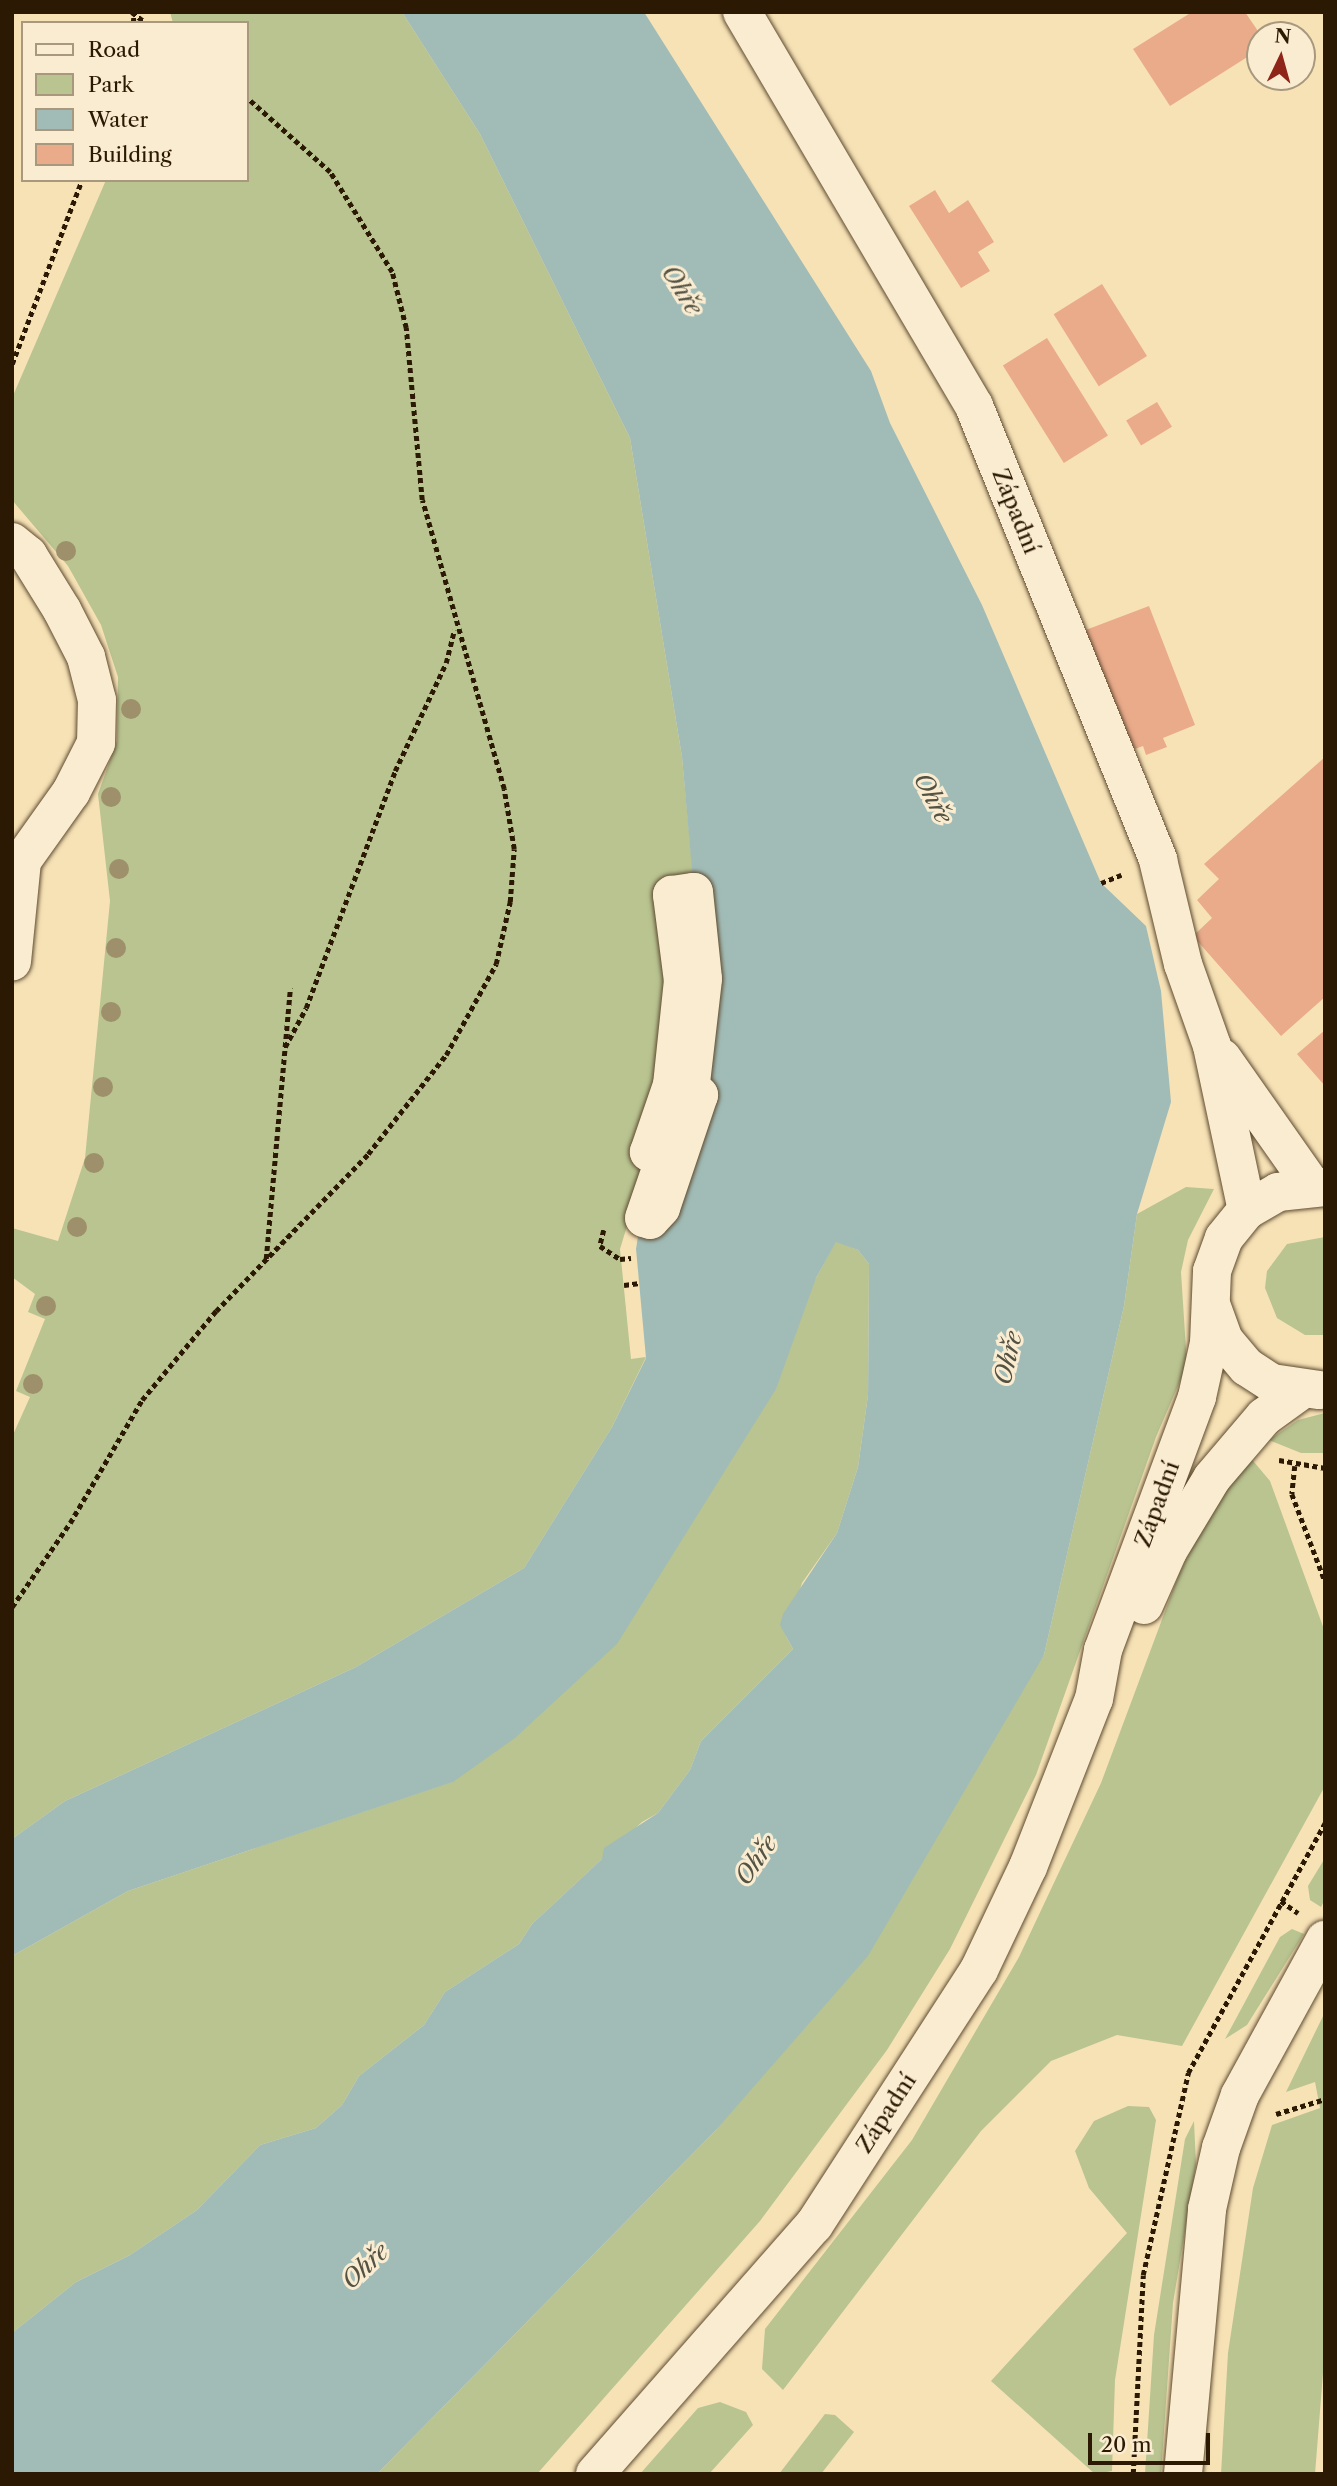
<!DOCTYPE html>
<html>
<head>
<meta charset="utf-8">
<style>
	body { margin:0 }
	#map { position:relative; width:1337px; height:2486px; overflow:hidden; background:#f7e2b6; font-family:"Libre Caslon Text",serif }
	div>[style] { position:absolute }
	.green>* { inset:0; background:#b9c491 }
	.water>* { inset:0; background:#a1bcb7 }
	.building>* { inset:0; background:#eaab8b; transform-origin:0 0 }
	.path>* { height:4.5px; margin-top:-2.25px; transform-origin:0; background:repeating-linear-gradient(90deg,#2b1904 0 5px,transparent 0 8.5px) }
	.roads { filter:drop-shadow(0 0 2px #5e4b30) drop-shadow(0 0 2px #5e4b30) }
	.minor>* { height:38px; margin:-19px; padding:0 19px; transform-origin:19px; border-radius:19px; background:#faecd0 }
	.trees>* { width:20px; height:20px; margin:-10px; border-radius:50%; background:#9e906b }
	span { translate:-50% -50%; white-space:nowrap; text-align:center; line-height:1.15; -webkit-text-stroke:6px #faecd0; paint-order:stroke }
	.street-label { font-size:23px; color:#2b1904 }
	.water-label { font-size:24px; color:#545243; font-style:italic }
	.frame { position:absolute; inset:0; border:14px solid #2b1904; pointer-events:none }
	.legend { position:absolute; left:21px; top:21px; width:228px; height:161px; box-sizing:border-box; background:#faecd0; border:2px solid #a7987e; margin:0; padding:9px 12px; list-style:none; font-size:21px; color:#2b1904 }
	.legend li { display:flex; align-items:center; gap:14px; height:35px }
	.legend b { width:35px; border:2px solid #a7987e }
	.north { position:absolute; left:1246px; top:21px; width:70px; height:70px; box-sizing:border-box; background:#faecd0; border:2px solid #a7987e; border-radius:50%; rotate:5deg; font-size:19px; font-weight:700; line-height:28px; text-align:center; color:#2b1904 }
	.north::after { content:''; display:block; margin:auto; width:24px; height:32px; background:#8f2418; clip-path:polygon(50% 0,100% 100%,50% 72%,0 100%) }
	.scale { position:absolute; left:1088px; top:2433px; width:122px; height:32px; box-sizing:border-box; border:4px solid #2b1904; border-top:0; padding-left:9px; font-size:21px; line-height:24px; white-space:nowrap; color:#2b1904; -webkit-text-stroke:5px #faecd0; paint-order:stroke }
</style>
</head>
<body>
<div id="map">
	<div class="green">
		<div style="clip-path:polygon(170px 12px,402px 12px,480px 134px,630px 438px,682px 757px,703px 979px,620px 1249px,631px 1359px,646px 1357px,612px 1427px,524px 1568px,356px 1667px,65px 1801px,12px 1839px,12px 1437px,30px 1397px,16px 1391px,45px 1319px,28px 1312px,35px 1294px,12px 1277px,12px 1228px,58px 1241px,85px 1158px,110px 901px,98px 794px,117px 741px,118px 677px,101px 625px,68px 566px,12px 500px,12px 398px,106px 180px,247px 180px,247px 23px,173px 23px)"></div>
		<div style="clip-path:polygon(1186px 1187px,1214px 1189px,1188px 1240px,1181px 1272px,1187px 1365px,1156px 1437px,1036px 1775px,950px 1949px,887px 2050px,760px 2221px,537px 2474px,377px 2474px,716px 2130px,1044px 1655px,1124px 1306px,1137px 1214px)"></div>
		<div style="clip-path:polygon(1325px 1237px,1325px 1335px,1305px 1335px,1277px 1318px,1265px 1288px,1267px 1271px,1287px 1244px)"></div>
		<div style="clip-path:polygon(836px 1241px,858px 1250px,869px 1264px,868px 1395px,858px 1467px,837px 1533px,802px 1583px,786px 1636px,793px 1649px,701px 1741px,690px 1770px,658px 1813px,642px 1822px,532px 1924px,519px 1944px,445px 1992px,424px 2025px,359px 2076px,342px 2105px,316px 2128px,260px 2145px,197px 2210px,130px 2255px,76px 2282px,12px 2333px,12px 1956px,128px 1891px,452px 1782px,816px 1278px)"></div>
		<div style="clip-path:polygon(1325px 1413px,1325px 1453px,1301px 1453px,1269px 1440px,1298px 1420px)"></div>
		<div style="clip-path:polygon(1249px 1456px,1270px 1481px,1325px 1632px,1325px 1786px,1182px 2046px,1117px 2035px,1051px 2061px,981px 2131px,783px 2390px,762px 2369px,765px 2329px,912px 2140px,1019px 1957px,1101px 1783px,1179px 1574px,1205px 1520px)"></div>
		<div style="clip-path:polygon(1325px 1858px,1325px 1899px,1321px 1907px,1310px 1900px,1308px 1886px)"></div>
		<div style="clip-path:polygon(1292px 1929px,1304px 1934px,1247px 2025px,1225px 2039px,1280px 1937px)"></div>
		<div style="clip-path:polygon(1325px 2012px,1325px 2348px,1315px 2474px,1221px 2474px,1228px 2353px,1253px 2188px,1272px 2125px,1320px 2108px,1315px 2082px,1286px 2092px)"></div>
		<div style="clip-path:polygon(1128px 2106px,1149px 2107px,1156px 2120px,1115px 2380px,1112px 2471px,1095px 2474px,991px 2381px,1127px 2233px,1089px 2188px,1075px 2151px,1094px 2121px)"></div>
		<div style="clip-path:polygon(1194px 2121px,1196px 2165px,1173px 2303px,1161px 2474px,1145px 2474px,1154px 2335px,1185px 2139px)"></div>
		<div style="clip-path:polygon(720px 2402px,746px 2412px,753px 2425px,709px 2474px,640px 2474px,698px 2408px)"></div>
		<div style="clip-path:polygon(825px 2414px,835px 2415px,854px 2432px,821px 2474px,779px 2474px)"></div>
	</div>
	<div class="water">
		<div style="clip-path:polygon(402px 12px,644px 12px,871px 371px,890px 423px,982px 605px,1101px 883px,1146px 926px,1161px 991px,1171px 1102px,1137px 1214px,1124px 1306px,1044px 1655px,868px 1956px,716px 2130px,377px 2474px,12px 2474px,12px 2333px,76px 2282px,130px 2255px,197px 2210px,260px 2145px,316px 2128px,342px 2105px,359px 2076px,424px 2025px,445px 1992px,519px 1944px,532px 1924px,602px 1859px,604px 1848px,658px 1813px,690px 1770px,701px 1741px,793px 1649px,780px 1625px,783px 1614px,837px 1533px,858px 1467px,868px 1395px,869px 1264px,858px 1250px,836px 1242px,816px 1278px,776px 1389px,617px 1644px,515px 1738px,453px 1782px,128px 1891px,12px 1956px,12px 1839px,65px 1801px,356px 1667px,524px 1568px,612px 1427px,646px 1358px,636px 1249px,694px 892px,682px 757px,630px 438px,480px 134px)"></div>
	</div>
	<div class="building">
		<div style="clip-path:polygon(1192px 12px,1245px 12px,1260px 34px,1260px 49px,1170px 106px,1133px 49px)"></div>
		<div style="clip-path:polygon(935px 190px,949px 213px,968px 200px,994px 242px,978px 252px,990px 271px,961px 288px,909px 206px)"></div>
		<div style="left:1102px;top:284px;width:85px;height:57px;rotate:58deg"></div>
		<div style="left:1047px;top:338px;width:115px;height:52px;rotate:58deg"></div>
		<div style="left:1157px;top:402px;width:29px;height:36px;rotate:59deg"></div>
		<div style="clip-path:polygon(1149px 606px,1195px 725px,1163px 738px,1167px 747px,1146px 755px,1143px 746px,1130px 751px,1083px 631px)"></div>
		<div style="clip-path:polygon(1325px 757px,1325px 997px,1281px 1036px,1193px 936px,1212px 918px,1197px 900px,1219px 879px,1204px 864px)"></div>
		<div style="clip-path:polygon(1325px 1030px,1325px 1086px,1297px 1054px)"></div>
	</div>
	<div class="path">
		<div style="left:132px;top:12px;width:18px;rotate:38deg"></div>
		<div style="left:133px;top:23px;width:10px;rotate:-84deg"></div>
		<div style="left:12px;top:364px;width:197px;rotate:-69.2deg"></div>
		<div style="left:1101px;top:883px;width:22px;rotate:-22deg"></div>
		<div style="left:285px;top:1047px;width:44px;rotate:-61.7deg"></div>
		<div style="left:306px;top:1008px;width:253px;rotate:-69.4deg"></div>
		<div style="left:395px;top:771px;width:119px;rotate:-64.7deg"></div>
		<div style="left:446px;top:663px;width:34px;rotate:-76deg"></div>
		<div style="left:604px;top:1230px;width:16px;rotate:104deg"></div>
		<div style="left:600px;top:1246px;width:24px;rotate:33deg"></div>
		<div style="left:620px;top:1259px;width:11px;rotate:-5deg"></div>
		<div style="left:266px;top:1259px;width:272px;rotate:-84.9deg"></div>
		<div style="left:624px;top:1285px;width:16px;rotate:-7deg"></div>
		<div style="left:1279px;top:1460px;width:47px;rotate:9.9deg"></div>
		<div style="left:1295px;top:1466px;width:28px;rotate:96deg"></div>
		<div style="left:1292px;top:1494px;width:93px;rotate:69.2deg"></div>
		<div style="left:12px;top:1607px;width:102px;rotate:-55.4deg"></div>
		<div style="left:70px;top:1523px;width:143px;rotate:-59.7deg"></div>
		<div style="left:142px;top:1400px;width:116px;rotate:-50.3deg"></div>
		<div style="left:216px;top:1311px;width:219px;rotate:-45.9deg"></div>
		<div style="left:368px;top:1154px;width:126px;rotate:-51.8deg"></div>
		<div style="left:446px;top:1055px;width:104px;rotate:-61.2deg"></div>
		<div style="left:496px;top:964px;width:64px;rotate:-77.3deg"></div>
		<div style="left:510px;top:902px;width:53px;rotate:-85.7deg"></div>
		<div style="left:514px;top:849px;width:61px;rotate:-99.5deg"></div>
		<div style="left:504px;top:789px;width:300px;rotate:-105.8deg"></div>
		<div style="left:422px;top:500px;width:173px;rotate:-95.3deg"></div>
		<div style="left:406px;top:328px;width:58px;rotate:-104deg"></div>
		<div style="left:392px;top:272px;width:118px;rotate:-121.8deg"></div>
		<div style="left:330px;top:172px;width:111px;rotate:-138.3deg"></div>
		<div style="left:1281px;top:1901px;width:21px;rotate:35deg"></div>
		<div style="left:1276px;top:2114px;width:51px;rotate:-17deg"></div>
		<div style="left:1133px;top:2474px;width:199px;rotate:-87.1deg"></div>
		<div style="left:1143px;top:2275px;width:207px;rotate:-77.4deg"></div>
		<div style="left:1188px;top:2073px;width:285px;rotate:-61.3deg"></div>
	</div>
	<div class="roads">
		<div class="minor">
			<div style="left:742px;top:12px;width:457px;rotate:59.5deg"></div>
			<div style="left:974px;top:406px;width:490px;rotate:67.9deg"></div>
			<div style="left:1158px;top:860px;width:107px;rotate:76.5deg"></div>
			<div style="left:1183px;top:964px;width:87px;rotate:70.5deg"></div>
			<div style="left:1212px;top:1046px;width:168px;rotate:78deg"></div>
			<div style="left:12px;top:542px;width:21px;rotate:39deg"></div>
			<div style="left:28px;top:555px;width:65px;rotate:58.3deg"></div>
			<div style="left:62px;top:610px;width:53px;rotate:62.9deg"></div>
			<div style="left:86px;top:657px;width:44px;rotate:75.7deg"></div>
			<div style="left:97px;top:700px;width:43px;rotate:91.3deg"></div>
			<div style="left:96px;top:743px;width:55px;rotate:117deg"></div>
			<div style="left:71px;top:792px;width:85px;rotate:125.4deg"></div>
			<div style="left:22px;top:861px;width:101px;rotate:95.7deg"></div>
			<div style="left:694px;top:892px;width:87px;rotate:84.1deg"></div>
			<div style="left:703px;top:979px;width:113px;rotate:96.6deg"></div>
			<div style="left:690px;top:1091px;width:10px;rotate:24deg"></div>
			<div style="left:699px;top:1095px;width:119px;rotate:108.6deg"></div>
			<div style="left:661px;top:1208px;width:16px;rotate:133deg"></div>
			<div style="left:650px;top:1220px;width:6px;rotate:-162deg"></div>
			<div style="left:644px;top:1218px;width:65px;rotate:-71deg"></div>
			<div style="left:665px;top:1157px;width:17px;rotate:-163deg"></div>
			<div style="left:649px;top:1152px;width:71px;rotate:-71.1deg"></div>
			<div style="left:672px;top:1085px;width:105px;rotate:-84deg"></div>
			<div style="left:683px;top:981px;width:87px;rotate:-97.3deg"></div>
			<div style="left:672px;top:895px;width:22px;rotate:-8deg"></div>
			<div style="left:1222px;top:1058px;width:156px;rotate:54.9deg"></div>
			<div style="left:1212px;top:1307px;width:35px;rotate:70deg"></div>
			<div style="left:1224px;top:1340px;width:35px;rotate:50deg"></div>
			<div style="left:1247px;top:1367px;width:30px;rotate:33deg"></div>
			<div style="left:1272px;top:1383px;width:48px;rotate:8.5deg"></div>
			<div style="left:1144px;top:1605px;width:59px;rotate:-66deg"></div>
			<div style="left:1168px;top:1551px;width:85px;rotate:-58.9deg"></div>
			<div style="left:1212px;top:1478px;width:80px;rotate:-49.6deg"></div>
			<div style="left:1264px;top:1417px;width:44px;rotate:-35.8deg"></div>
			<div style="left:595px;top:2474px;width:332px;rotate:-48.7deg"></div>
			<div style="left:814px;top:2225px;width:304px;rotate:-57.1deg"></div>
			<div style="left:979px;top:1970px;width:114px;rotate:-64.6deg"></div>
			<div style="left:1028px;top:1867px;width:180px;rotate:-68.6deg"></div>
			<div style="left:1094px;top:1699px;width:50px;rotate:-79.6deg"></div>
			<div style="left:1103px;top:1650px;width:270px;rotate:-69.6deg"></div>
			<div style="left:1197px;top:1397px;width:55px;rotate:-77.5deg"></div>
			<div style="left:1209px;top:1343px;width:72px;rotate:-87.6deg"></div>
			<div style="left:1212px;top:1271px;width:35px;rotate:-70deg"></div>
			<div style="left:1224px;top:1238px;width:36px;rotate:-51deg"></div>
			<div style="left:1247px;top:1210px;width:36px;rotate:-30deg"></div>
			<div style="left:1278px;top:1192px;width:47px;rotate:-6.1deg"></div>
			<div style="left:1183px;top:2474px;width:266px;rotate:-84.8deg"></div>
			<div style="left:1207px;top:2209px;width:63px;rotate:-77.1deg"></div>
			<div style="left:1221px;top:2148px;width:56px;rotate:-70.3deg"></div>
			<div style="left:1240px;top:2095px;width:177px;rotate:-61.3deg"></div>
		</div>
	</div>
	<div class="trees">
		<div style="left:66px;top:551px"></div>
		<div style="left:131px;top:709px"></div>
		<div style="left:111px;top:797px"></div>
		<div style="left:119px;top:869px"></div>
		<div style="left:116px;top:948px"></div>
		<div style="left:111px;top:1012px"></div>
		<div style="left:103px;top:1087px"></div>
		<div style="left:94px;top:1163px"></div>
		<div style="left:77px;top:1227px"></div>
		<div style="left:46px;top:1306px"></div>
		<div style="left:33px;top:1384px"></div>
	</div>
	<div class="street-label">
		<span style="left:1016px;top:511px;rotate:68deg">Západní</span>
		<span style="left:1157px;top:1504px;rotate:-70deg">Západní</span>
		<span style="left:886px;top:2113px;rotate:-57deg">Západní</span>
	</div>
	<div class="water-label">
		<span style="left:682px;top:290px;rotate:58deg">Ohře</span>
		<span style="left:933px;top:798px;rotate:62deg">Ohře</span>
		<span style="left:1008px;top:1358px;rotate:-77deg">Ohře</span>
		<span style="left:756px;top:1860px;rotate:-55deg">Ohře</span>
		<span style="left:365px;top:2266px;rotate:-43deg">Ohře</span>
	</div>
	<div class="frame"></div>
	<ul class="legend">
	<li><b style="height:9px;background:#faecd0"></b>Road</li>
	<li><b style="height:19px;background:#b9c491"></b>Park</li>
	<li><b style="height:19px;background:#a1bcb7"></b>Water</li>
	<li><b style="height:19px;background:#eaab8b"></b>Building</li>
	</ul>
	<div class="north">N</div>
	<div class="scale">20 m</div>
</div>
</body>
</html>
